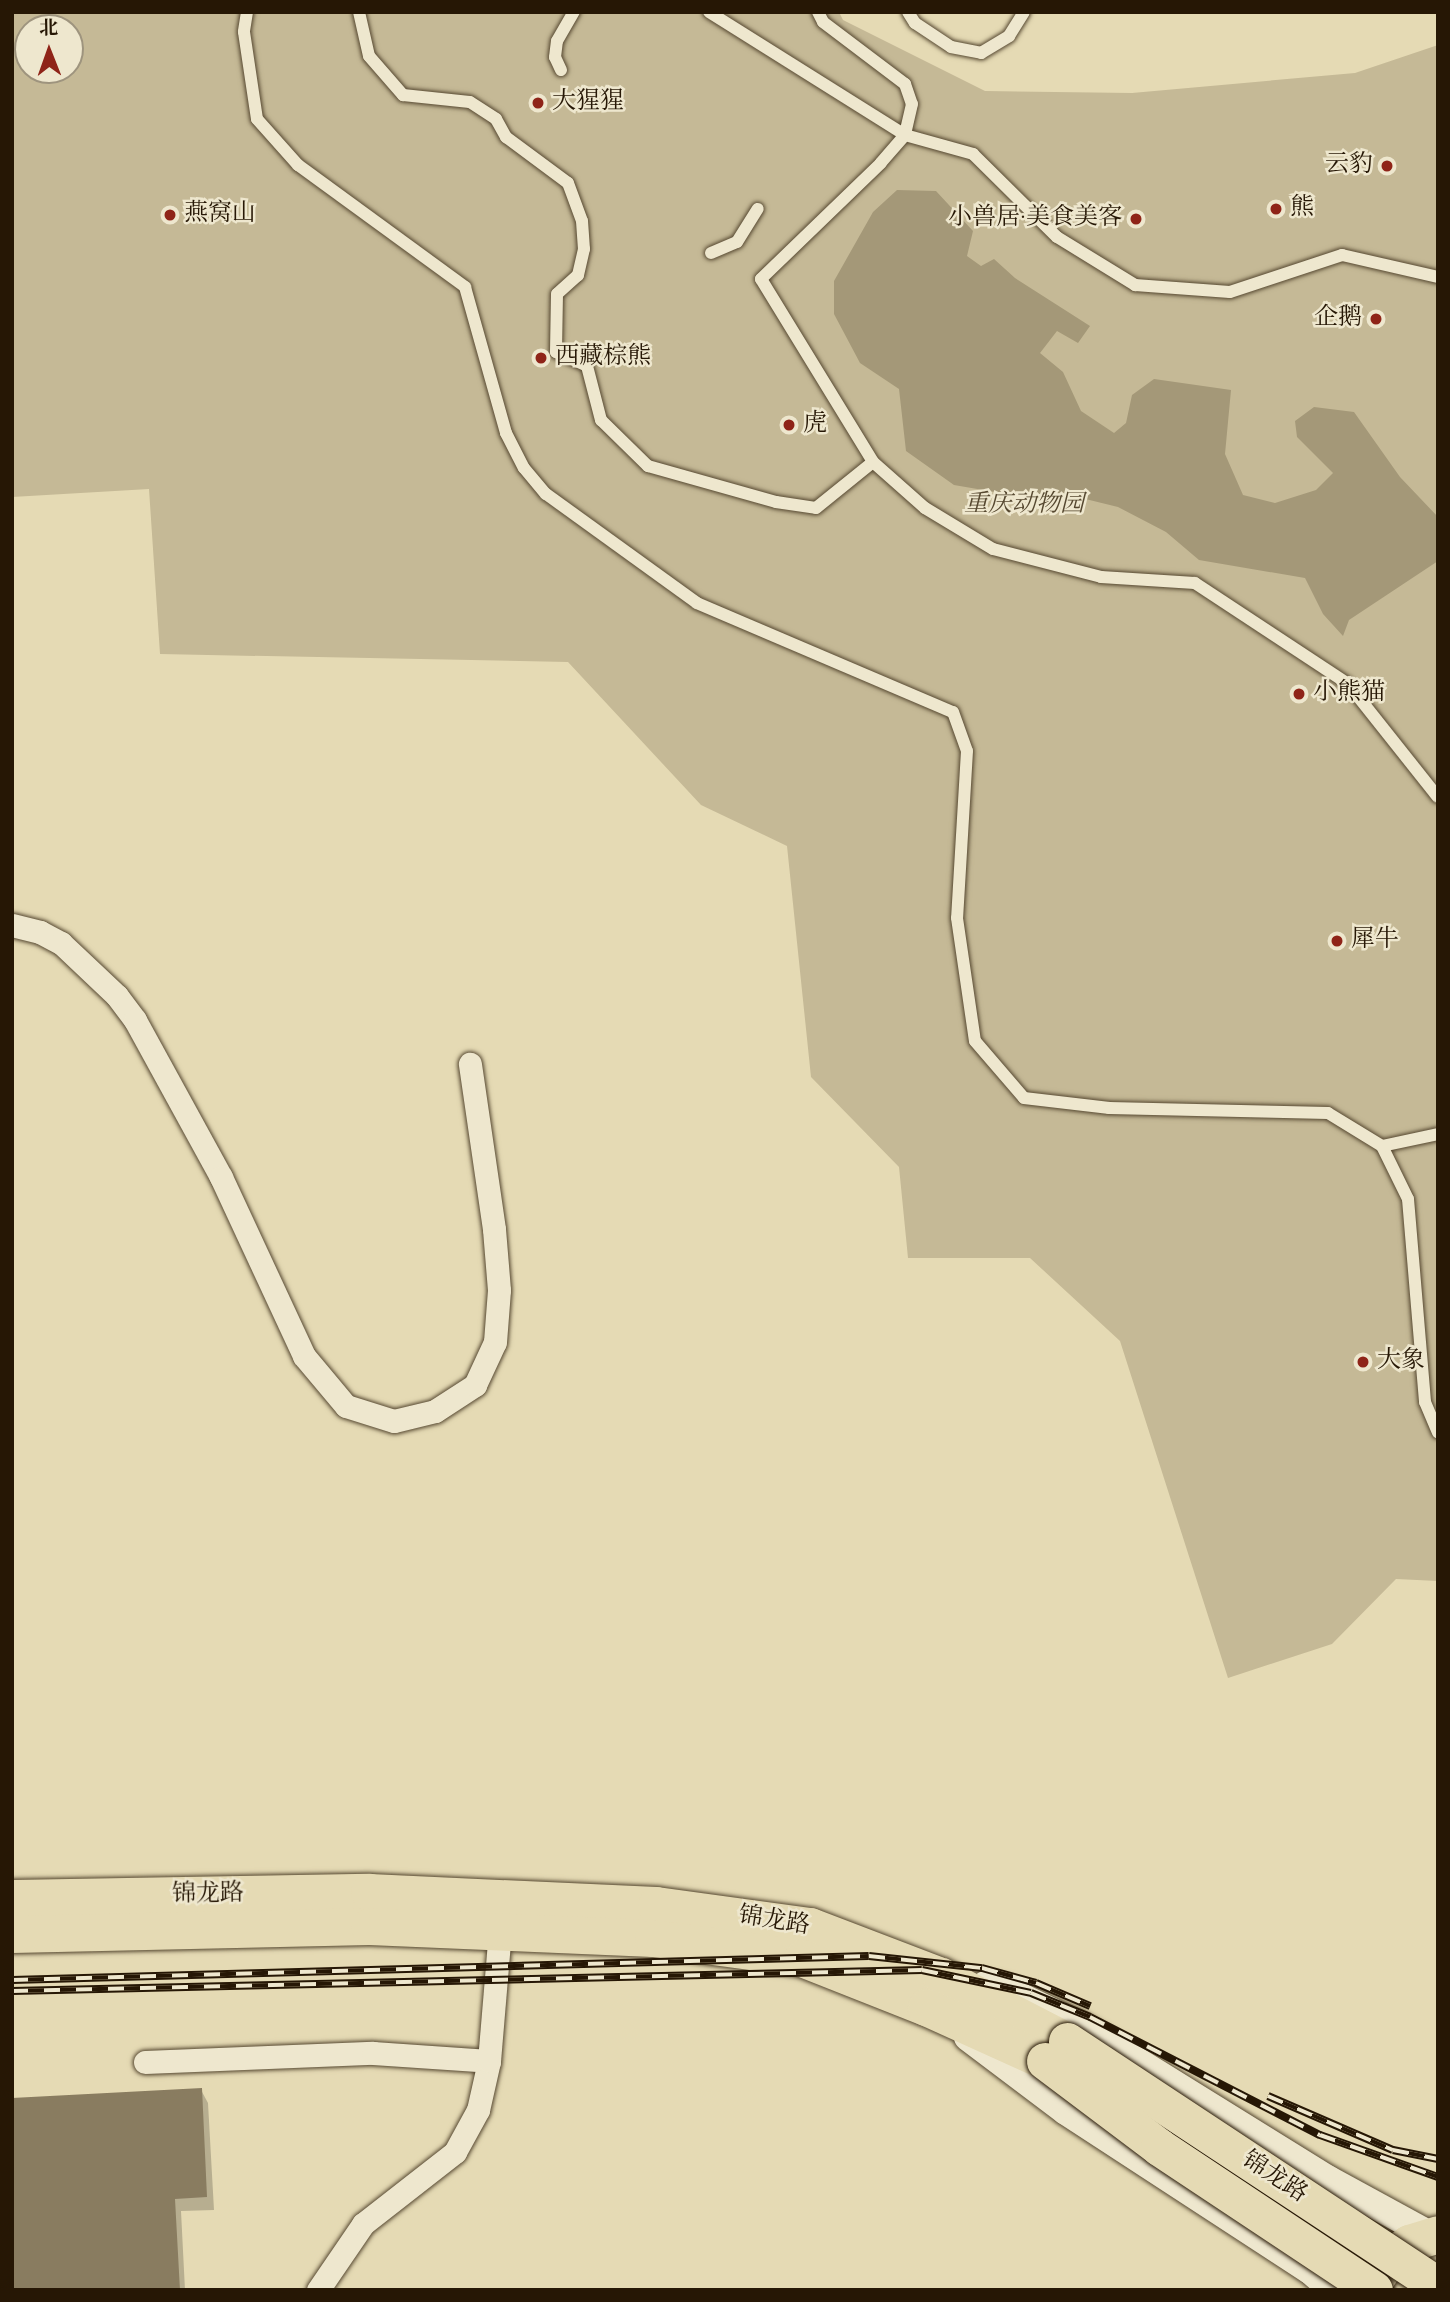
<!DOCTYPE html>
<html>
<head>
<meta charset="utf-8">
<style>
	body { margin:0 }
	#map { position:relative; width:1450px; height:2302px; overflow:hidden; background:#e5dab4; font-family:"Sorts Mill Goudy","Noto Serif SC",serif }
	div>[style] { position:absolute }
	.green>* { inset:0; background:#c5b996 }
	.water>* { inset:0; background:#a49878 }
	.shadow>* { inset:0; background:#0003 }
	.building>* { inset:0; background:#897c60 }
	.roads { filter:drop-shadow(0 0 2px #564831) drop-shadow(0 0 2px #564831) }
	.service>* { height:12px; margin:-6px; padding:0 6px; transform-origin:6px; border-radius:6px; background:#eee7ce }
	.minor>* { height:23px; margin:-11.5px; padding:0 11.5px; transform-origin:11.5px; border-radius:11.5px; background:#eee7ce }
	.tertiary>* { height:28px; margin:-14px; padding:0 14px; transform-origin:14px; border-radius:14px; background:#eee7ce }
	.primary>* { height:37px; margin:-18.5px; padding:0 18.5px; transform-origin:18.5px; border-radius:18.5px; background:#e5dab4 }
	.rail>* { height:8px; margin-top:-4px; transform-origin:0; background:repeating-linear-gradient(90deg,#eee7ce 0 16px,#261705 0 32px); box-sizing:border-box; border-block:2px solid #261705 }
	.bridges { filter:drop-shadow(0 0 2px #261705) drop-shadow(0 0 2px #261705) }
	.primary-bridge>* { height:37px; margin:-18.5px; padding:0 18.5px; transform-origin:18.5px; border-radius:18.5px; background:#e5dab4 }
	.dots>* { width:19px; height:19px; translate:-50% -50%; box-sizing:border-box; border:4px solid #eee7ce; border-radius:50% }
	span { translate:-50% -50%; white-space:nowrap; text-align:center; line-height:1.15; -webkit-text-stroke:5px #eee7ce; paint-order:stroke }
	.poi-label { font-size:24px; color:#261705 }
	.left { translate:0 -50%; text-align:left }
	.right { translate:-100% -50%; text-align:right }
	.park-label { font-size:24px; color:#564830; font-style:italic }
	.street-label { font-size:24px; color:#261705 }
	.frame { position:absolute; inset:0; border:14px solid #261705; pointer-events:none }
	.north { position:absolute; left:14px; top:14px; width:70px; height:70px; box-sizing:border-box; background:#eee7ce; border:2px solid #9e947e; border-radius:50%; rotate:359deg; font-size:19px; font-weight:700; line-height:28px; text-align:center; color:#261705 }
	.north::after { content:''; display:block; margin:auto; width:24px; height:32px; background:#8f2418; clip-path:polygon(50% 0,100% 100%,50% 72%,0 100%) }
</style>
</head>
<body>
<div id="map">
	<div class="green">
		<div style="clip-path:polygon(evenodd,12px 12px,839px 12px,843px 20px,985px 91px,1132px 93px,1355px 73px,1438px 45px,1438px 1581px,1396px 1579px,1332px 1644px,1228px 1678px,1120px 1341px,1030px 1258px,908px 1258px,899px 1167px,811px 1077px,787px 846px,701px 805px,568px 662px,160px 654px,149px 489px,12px 497px,12px 12px,28px 28px,70px 28px,70px 70px,28px 70px,28px 28px)"></div>
	</div>
	<div class="water">
		<div style="clip-path:polygon(897px 190px,936px 191px,973px 231px,967px 256px,981px 266px,994px 259px,1015px 278px,1090px 326px,1078px 343px,1057px 331px,1040px 353px,1063px 372px,1081px 411px,1114px 433px,1126px 423px,1132px 395px,1154px 379px,1231px 390px,1225px 454px,1243px 495px,1275px 503px,1316px 490px,1333px 473px,1297px 437px,1295px 421px,1314px 407px,1354px 412px,1400px 477px,1438px 517px,1438px 561px,1349px 620px,1343px 636px,1323px 614px,1305px 578px,1199px 560px,1166px 532px,1118px 507px,1061px 493px,1018px 496px,954px 485px,906px 451px,899px 389px,860px 363px,834px 314px,834px 281px,873px 212px)"></div>
	</div>
	<div class="shadow">
		<div style="clip-path:polygon(201px 2090px,208px 2103px,214px 2210px,181px 2211px,185px 2290px,12px 2290px)"></div>
	</div>
	<div class="building">
		<div style="clip-path:polygon(202px 2088px,207px 2197px,175px 2199px,180px 2290px,12px 2290px,12px 2098px)"></div>
	</div>
	<div class="roads">
		<div class="service">
			<div style="left:247px;top:12px;width:20px;rotate:99deg"></div>
			<div style="left:244px;top:32px;width:88px;rotate:81.5deg"></div>
			<div style="left:257px;top:119px;width:62px;rotate:48.3deg"></div>
			<div style="left:298px;top:165px;width:207px;rotate:36.1deg"></div>
			<div style="left:465px;top:287px;width:152px;rotate:74.3deg"></div>
			<div style="left:506px;top:433px;width:39px;rotate:63deg"></div>
			<div style="left:524px;top:468px;width:34px;rotate:50deg"></div>
			<div style="left:546px;top:494px;width:186px;rotate:35.8deg"></div>
			<div style="left:697px;top:603px;width:278px;rotate:23.1deg"></div>
			<div style="left:953px;top:712px;width:41px;rotate:70.3deg"></div>
			<div style="left:967px;top:751px;width:167px;rotate:93.4deg"></div>
			<div style="left:957px;top:918px;width:124px;rotate:81.7deg"></div>
			<div style="left:975px;top:1041px;width:75px;rotate:49.3deg"></div>
			<div style="left:1024px;top:1098px;width:86px;rotate:6.7deg"></div>
			<div style="left:1109px;top:1108px;width:219px;rotate:1.3deg"></div>
			<div style="left:1328px;top:1113px;width:63px;rotate:31.4deg"></div>
			<div style="left:1382px;top:1146px;width:59px;rotate:63.9deg"></div>
			<div style="left:1408px;top:1199px;width:204px;rotate:85.2deg"></div>
			<div style="left:1425px;top:1402px;width:33px;rotate:67deg"></div>
			<div style="left:359px;top:12px;width:45px;rotate:77.2deg"></div>
			<div style="left:369px;top:56px;width:52px;rotate:48.9deg"></div>
			<div style="left:403px;top:95px;width:67px;rotate:6deg"></div>
			<div style="left:470px;top:102px;width:31px;rotate:33deg"></div>
			<div style="left:496px;top:119px;width:21px;rotate:61deg"></div>
			<div style="left:506px;top:137px;width:77px;rotate:36.6deg"></div>
			<div style="left:568px;top:183px;width:40px;rotate:69.8deg"></div>
			<div style="left:582px;top:221px;width:28px;rotate:86deg"></div>
			<div style="left:584px;top:249px;width:27px;rotate:103deg"></div>
			<div style="left:578px;top:275px;width:28px;rotate:138deg"></div>
			<div style="left:557px;top:294px;width:58px;rotate:91deg"></div>
			<div style="left:556px;top:352px;width:34px;rotate:24deg"></div>
			<div style="left:587px;top:366px;width:56px;rotate:75.5deg"></div>
			<div style="left:601px;top:420px;width:66px;rotate:44.4deg"></div>
			<div style="left:648px;top:466px;width:133px;rotate:15.7deg"></div>
			<div style="left:776px;top:502px;width:40px;rotate:8.5deg"></div>
			<div style="left:816px;top:508px;width:73px;rotate:-38.9deg"></div>
			<div style="left:709px;top:12px;width:231px;rotate:32.1deg"></div>
			<div style="left:905px;top:135px;width:71px;rotate:15.6deg"></div>
			<div style="left:973px;top:154px;width:118px;rotate:44.7deg"></div>
			<div style="left:1057px;top:237px;width:92px;rotate:31.6deg"></div>
			<div style="left:1135px;top:285px;width:95px;rotate:4.2deg"></div>
			<div style="left:1230px;top:292px;width:118px;rotate:-18.3deg"></div>
			<div style="left:1342px;top:255px;width:98px;rotate:12.9deg"></div>
			<div style="left:818px;top:12px;width:11px;rotate:63deg"></div>
			<div style="left:823px;top:22px;width:103px;rotate:37.1deg"></div>
			<div style="left:905px;top:84px;width:21px;rotate:71deg"></div>
			<div style="left:912px;top:104px;width:32px;rotate:103deg"></div>
			<div style="left:905px;top:135px;width:37px;rotate:131deg"></div>
			<div style="left:881px;top:163px;width:167px;rotate:136deg"></div>
			<div style="left:761px;top:279px;width:215px;rotate:58.5deg"></div>
			<div style="left:873px;top:462px;width:69px;rotate:41.5deg"></div>
			<div style="left:925px;top:508px;width:79px;rotate:31.1deg"></div>
			<div style="left:993px;top:549px;width:112px;rotate:14.5deg"></div>
			<div style="left:1101px;top:577px;width:94px;rotate:3.7deg"></div>
			<div style="left:1195px;top:583px;width:183px;rotate:33.4deg"></div>
			<div style="left:1348px;top:684px;width:144px;rotate:51.5deg"></div>
			<div style="left:908px;top:12px;width:13px;rotate:58deg"></div>
			<div style="left:915px;top:23px;width:43px;rotate:33.7deg"></div>
			<div style="left:951px;top:47px;width:31px;rotate:11deg"></div>
			<div style="left:981px;top:53px;width:33px;rotate:-31deg"></div>
			<div style="left:1009px;top:36px;width:28px;rotate:-58deg"></div>
			<div style="left:561px;top:70px;width:14px;rotate:-115deg"></div>
			<div style="left:555px;top:57px;width:16px;rotate:-83deg"></div>
			<div style="left:557px;top:41px;width:34px;rotate:-60deg"></div>
			<div style="left:711px;top:253px;width:28px;rotate:-23deg"></div>
			<div style="left:737px;top:242px;width:39px;rotate:-58deg"></div>
			<div style="left:1382px;top:1146px;width:57px;rotate:-12.1deg"></div>
		</div>
		<div class="minor">
			<div style="left:12px;top:925px;width:29px;rotate:14deg"></div>
			<div style="left:40px;top:932px;width:24px;rotate:28deg"></div>
			<div style="left:61px;top:943px;width:77px;rotate:43.4deg"></div>
			<div style="left:117px;top:996px;width:30px;rotate:53deg"></div>
			<div style="left:135px;top:1020px;width:179px;rotate:61.3deg"></div>
			<div style="left:221px;top:1177px;width:197px;rotate:65.1deg"></div>
			<div style="left:304px;top:1356px;width:65px;rotate:50deg"></div>
			<div style="left:346px;top:1406px;width:50px;rotate:17.4deg"></div>
			<div style="left:394px;top:1421px;width:42px;rotate:-13.7deg"></div>
			<div style="left:435px;top:1411px;width:48px;rotate:-33deg"></div>
			<div style="left:475px;top:1385px;width:47px;rotate:-65.1deg"></div>
			<div style="left:495px;top:1342px;width:52px;rotate:-85.6deg"></div>
			<div style="left:499px;top:1290px;width:61px;rotate:-94.7deg"></div>
			<div style="left:494px;top:1229px;width:167px;rotate:-98.3deg"></div>
			<div style="left:145px;top:2062px;width:228px;rotate:-2.3deg"></div>
			<div style="left:373px;top:2053px;width:116px;rotate:3.9deg"></div>
			<div style="left:318px;top:2290px;width:80px;rotate:-55.7deg"></div>
			<div style="left:363px;top:2224px;width:117px;rotate:-38deg"></div>
			<div style="left:455px;top:2152px;width:48px;rotate:-61.3deg"></div>
			<div style="left:478px;top:2110px;width:50px;rotate:-77.3deg"></div>
			<div style="left:489px;top:2061px;width:130px;rotate:-85.2deg"></div>
		</div>
		<div class="tertiary">
			<div style="left:985px;top:1985px;width:23px;rotate:13deg"></div>
			<div style="left:1007px;top:1990px;width:78px;rotate:25.9deg"></div>
			<div style="left:1077px;top:2024px;width:296px;rotate:31.8deg"></div>
			<div style="left:1329px;top:2180px;width:115px;rotate:28.6deg"></div>
			<div style="left:968px;top:2037px;width:123px;rotate:37.1deg"></div>
			<div style="left:1066px;top:2111px;width:291px;rotate:33.1deg"></div>
			<div style="left:1310px;top:2270px;width:30px;rotate:41deg"></div>
		</div>
		<div class="primary">
			<div style="left:12px;top:1898px;width:357px;rotate:-1deg"></div>
			<div style="left:369px;top:1892px;width:287px;rotate:2.6deg"></div>
			<div style="left:656px;top:1905px;width:155px;rotate:7.8deg"></div>
			<div style="left:810px;top:1926px;width:140px;rotate:20.9deg"></div>
			<div style="left:941px;top:1976px;width:142px;rotate:27.3deg"></div>
			<div style="left:12px;top:1934px;width:357px;rotate:-1.3deg"></div>
			<div style="left:369px;top:1926px;width:284px;rotate:2.4deg"></div>
			<div style="left:653px;top:1938px;width:150px;rotate:7.6deg"></div>
			<div style="left:802px;top:1958px;width:133px;rotate:21.6deg"></div>
			<div style="left:926px;top:2007px;width:131px;rotate:24.4deg"></div>
			<div style="left:1374px;top:2281px;width:30px;rotate:-56deg"></div>
			<div style="left:1391px;top:2256px;width:22px;rotate:-36deg"></div>
			<div style="left:1409px;top:2243px;width:30px;rotate:-17deg"></div>
		</div>
	</div>
	<div class="rail">
		<div style="left:12px;top:1980px;width:857px;rotate:-1.6deg"></div>
		<div style="left:869px;top:1956px;width:114px;rotate:6.1deg"></div>
		<div style="left:982px;top:1968px;width:56px;rotate:15.5deg"></div>
		<div style="left:1036px;top:1983px;width:59px;rotate:23.1deg"></div>
		<div style="left:12px;top:1991px;width:910px;rotate:-1.32deg"></div>
		<div style="left:922px;top:1970px;width:111px;rotate:11.9deg"></div>
		<div style="left:1031px;top:1993px;width:64px;rotate:22.1deg"></div>
		<div style="left:1090px;top:2017px;width:259px;rotate:27.2deg"></div>
		<div style="left:1320px;top:2135px;width:125px;rotate:19.6deg"></div>
		<div style="left:1268px;top:2096px;width:136px;rotate:23.4deg"></div>
		<div style="left:1393px;top:2150px;width:46px;rotate:11.3deg"></div>
	</div>
	<div class="bridges">
		<div class="primary-bridge">
			<div style="left:1067px;top:2041px;width:445px;rotate:33.4deg"></div>
			<div style="left:1045px;top:2061px;width:143px;rotate:37deg"></div>
			<div style="left:1159px;top:2147px;width:258px;rotate:33.6deg"></div>
		</div>
	</div>
	<div class="dots">
		<div style="left:538px;top:103px;background:#8f2418"></div>
		<div style="left:1387px;top:166px;background:#8f2418"></div>
		<div style="left:1276px;top:209px;background:#8f2418"></div>
		<div style="left:170px;top:215px;background:#8f2418"></div>
		<div style="left:1136px;top:219px;background:#8f2418"></div>
		<div style="left:1376px;top:319px;background:#8f2418"></div>
		<div style="left:541px;top:358px;background:#8f2418"></div>
		<div style="left:789px;top:425px;background:#8f2418"></div>
		<div style="left:1299px;top:694px;background:#8f2418"></div>
		<div style="left:1337px;top:941px;background:#8f2418"></div>
		<div style="left:1363px;top:1362px;background:#8f2418"></div>
	</div>
	<div class="poi-label">
		<span class="left" style="left:552px;top:103px">大猩猩</span>
		<span class="right" style="left:1373px;top:166px">云豹</span>
		<span class="left" style="left:1290px;top:209px">熊</span>
		<span class="left" style="left:184px;top:215px">燕窝山</span>
		<span class="right" style="left:1122px;top:219px">小兽居·美食美客</span>
		<span class="right" style="left:1362px;top:319px">企鹅</span>
		<span class="left" style="left:555px;top:358px">西藏棕熊</span>
		<span class="left" style="left:803px;top:425px">虎</span>
		<span class="left" style="left:1313px;top:694px">小熊猫</span>
		<span class="left" style="left:1351px;top:941px">犀牛</span>
		<span class="left" style="left:1377px;top:1362px">大象</span>
	</div>
	<div class="park-label">
		<span style="left:1024px;top:506px">重庆动物园</span>
	</div>
	<div class="street-label">
		<span style="left:208px;top:1895px;rotate:-1deg">锦龙路</span>
		<span style="left:774px;top:1922px;rotate:9deg">锦龙路</span>
		<span style="left:1274px;top:2178px;rotate:33deg">锦龙路</span>
	</div>
	<div class="frame"></div>
	<div class="north">北</div>
</div>
</body>
</html>
